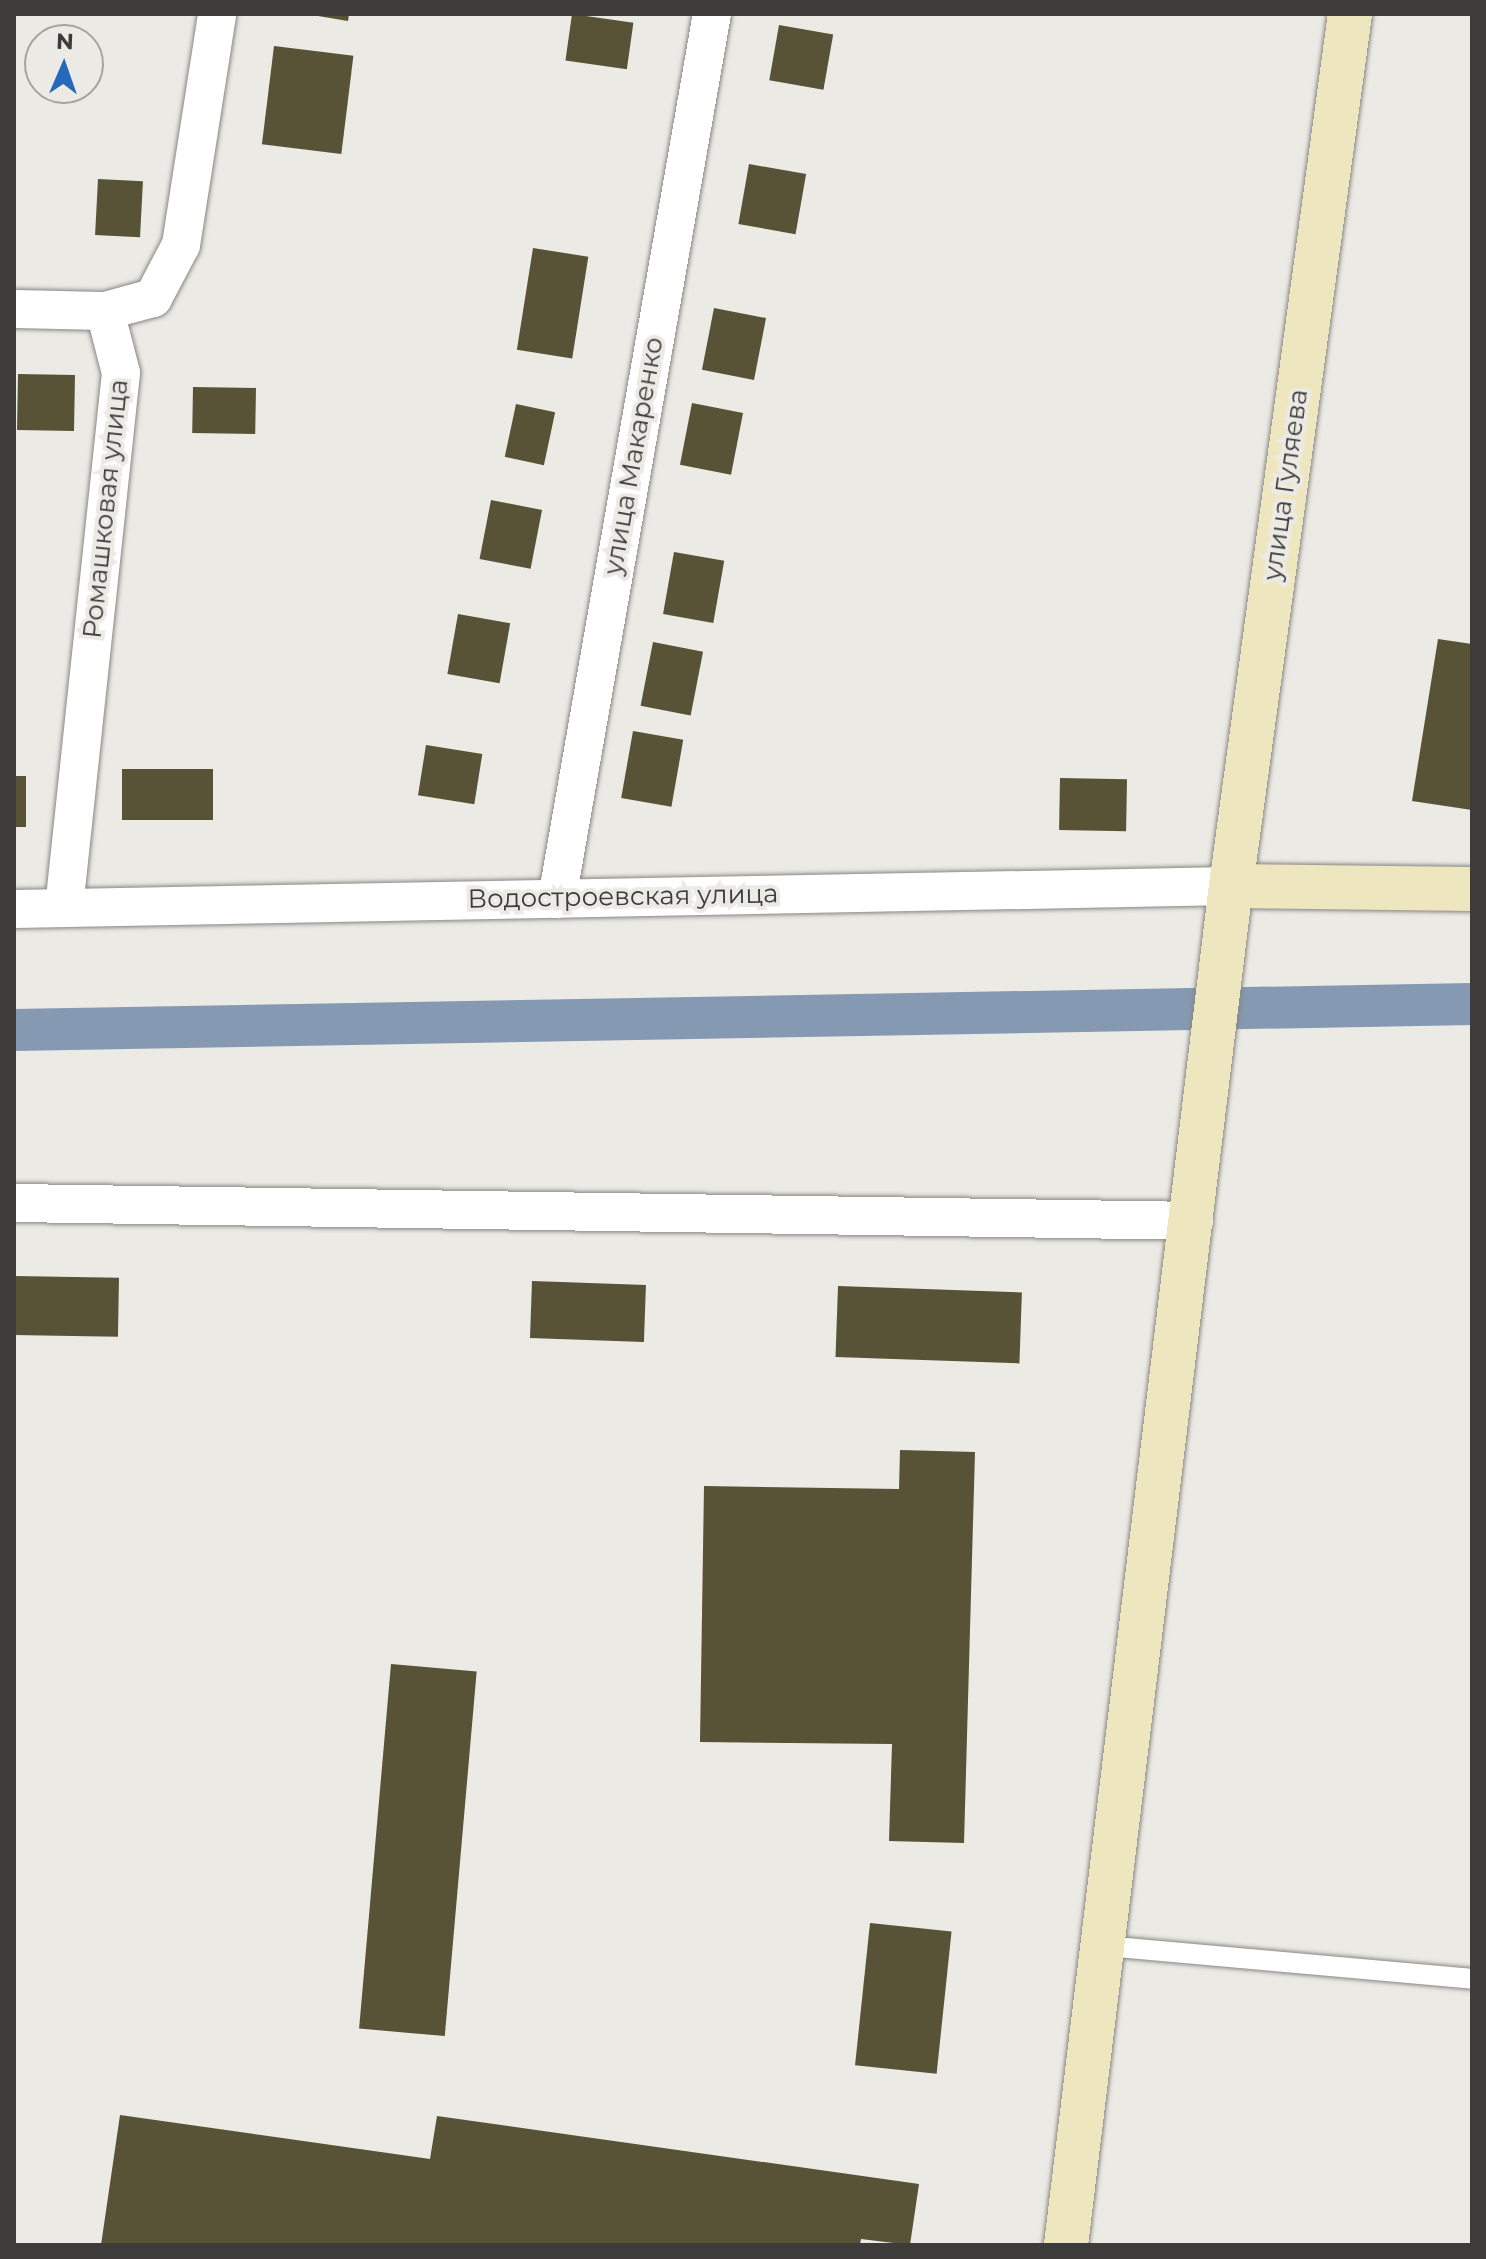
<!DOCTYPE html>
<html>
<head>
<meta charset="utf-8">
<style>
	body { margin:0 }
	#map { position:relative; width:1486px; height:2259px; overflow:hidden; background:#ebeae5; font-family:Montserrat,sans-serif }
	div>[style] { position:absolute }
	.canal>* { height:42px; margin:-21px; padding:0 21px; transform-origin:21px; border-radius:21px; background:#8699b2 }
	.building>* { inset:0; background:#585236; transform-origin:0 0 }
	.roads { filter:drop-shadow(0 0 2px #888783) drop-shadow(0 0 2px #888783) }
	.lane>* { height:20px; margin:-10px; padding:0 10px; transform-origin:10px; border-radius:10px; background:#fff }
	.street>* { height:38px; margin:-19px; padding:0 19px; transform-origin:19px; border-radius:19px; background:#fff }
	.secondary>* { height:44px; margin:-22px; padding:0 22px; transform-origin:22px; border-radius:22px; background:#ede6bf }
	span { translate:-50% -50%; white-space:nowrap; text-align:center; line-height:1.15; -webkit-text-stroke:8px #ebeae5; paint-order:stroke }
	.street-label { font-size:26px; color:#3d3c3a }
	.frame { position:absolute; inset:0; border:16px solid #3d3c3a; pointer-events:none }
	.north { position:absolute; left:24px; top:24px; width:80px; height:80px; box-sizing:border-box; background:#ebeae5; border:2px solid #a5a4a1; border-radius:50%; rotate:2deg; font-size:22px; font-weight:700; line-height:32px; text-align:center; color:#3d3c3a }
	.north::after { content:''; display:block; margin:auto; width:28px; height:36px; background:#2669ba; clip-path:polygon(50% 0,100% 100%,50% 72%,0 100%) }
</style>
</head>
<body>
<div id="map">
	<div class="canal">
		<div style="left:14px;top:1030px;width:1458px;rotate:-1.02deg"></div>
	</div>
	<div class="building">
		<div style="clip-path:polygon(306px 14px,349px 14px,348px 21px)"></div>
		<div style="left:572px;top:14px;width:62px;height:47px;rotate:8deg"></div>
		<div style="left:779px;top:25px;width:55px;height:56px;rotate:10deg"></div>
		<div style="left:274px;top:46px;width:80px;height:99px;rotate:7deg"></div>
		<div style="left:749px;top:164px;width:58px;height:61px;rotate:10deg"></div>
		<div style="left:98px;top:179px;width:45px;height:56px;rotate:3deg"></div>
		<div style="left:533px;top:248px;width:56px;height:103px;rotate:9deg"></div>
		<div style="left:714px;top:308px;width:53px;height:63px;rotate:11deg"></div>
		<div style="left:18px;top:374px;width:57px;height:56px;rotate:1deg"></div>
		<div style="left:193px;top:387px;width:63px;height:46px;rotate:1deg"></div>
		<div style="left:692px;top:403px;width:52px;height:63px;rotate:11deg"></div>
		<div style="left:516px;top:404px;width:40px;height:54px;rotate:12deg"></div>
		<div style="left:491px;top:500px;width:52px;height:60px;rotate:11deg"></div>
		<div style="left:674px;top:552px;width:51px;height:63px;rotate:10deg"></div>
		<div style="left:458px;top:614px;width:53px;height:61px;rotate:10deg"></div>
		<div style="clip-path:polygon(1438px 639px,1472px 644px,1472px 810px,1412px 801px)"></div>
		<div style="left:653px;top:642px;width:51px;height:65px;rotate:11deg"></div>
		<div style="left:633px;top:731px;width:51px;height:68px;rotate:10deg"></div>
		<div style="left:426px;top:745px;width:57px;height:51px;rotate:9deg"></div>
		<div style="left:122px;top:769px;width:91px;height:51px"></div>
		<div style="left:14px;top:776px;width:12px;height:51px"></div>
		<div style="left:1060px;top:778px;width:67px;height:52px;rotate:1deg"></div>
		<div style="left:14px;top:1276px;width:105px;height:59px;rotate:1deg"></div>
		<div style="left:532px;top:1281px;width:114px;height:57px;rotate:2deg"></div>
		<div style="left:838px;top:1286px;width:184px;height:71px;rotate:2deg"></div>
		<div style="clip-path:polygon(900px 1450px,975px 1452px,964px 1843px,889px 1841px,892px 1744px,700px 1742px,704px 1486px,899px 1489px)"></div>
		<div style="left:391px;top:1664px;width:86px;height:366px;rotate:5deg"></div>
		<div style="left:870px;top:1923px;width:82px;height:143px;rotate:6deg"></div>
		<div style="clip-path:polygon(120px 2115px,430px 2159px,437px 2116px,919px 2184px,910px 2245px,861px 2239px,860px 2245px,101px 2245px)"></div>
	</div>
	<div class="roads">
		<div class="lane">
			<div style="left:1105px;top:1946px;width:368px;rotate:5.1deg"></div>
		</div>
		<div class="street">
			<div style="left:14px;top:309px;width:91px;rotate:1.3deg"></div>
			<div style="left:557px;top:899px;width:898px;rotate:-80.07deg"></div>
			<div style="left:64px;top:908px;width:538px;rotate:-83.92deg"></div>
			<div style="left:121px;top:373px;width:64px;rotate:-104.5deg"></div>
			<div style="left:105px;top:311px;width:50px;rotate:-15.2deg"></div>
			<div style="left:153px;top:298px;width:60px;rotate:-62.2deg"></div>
			<div style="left:181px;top:245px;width:234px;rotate:-81.1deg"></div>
			<div style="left:14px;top:909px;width:1217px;rotate:-1.08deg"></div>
			<div style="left:14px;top:1203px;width:1180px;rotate:0.87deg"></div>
		</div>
		<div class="secondary">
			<div style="left:1231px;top:886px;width:241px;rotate:0.7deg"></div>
			<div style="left:1066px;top:2245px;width:1369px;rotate:-83.08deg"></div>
			<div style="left:1231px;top:886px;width:880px;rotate:-82.23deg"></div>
		</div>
	</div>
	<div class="street-label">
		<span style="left:634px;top:456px;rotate:-80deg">улица Макаренко</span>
		<span style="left:1286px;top:485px;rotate:-82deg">улица Гуляева</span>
		<span style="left:106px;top:509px;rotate:-84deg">Ромашковая улица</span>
		<span style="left:623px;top:897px;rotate:-1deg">Водостроевская улица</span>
	</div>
	<div class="frame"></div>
	<div class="north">N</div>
</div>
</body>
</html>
